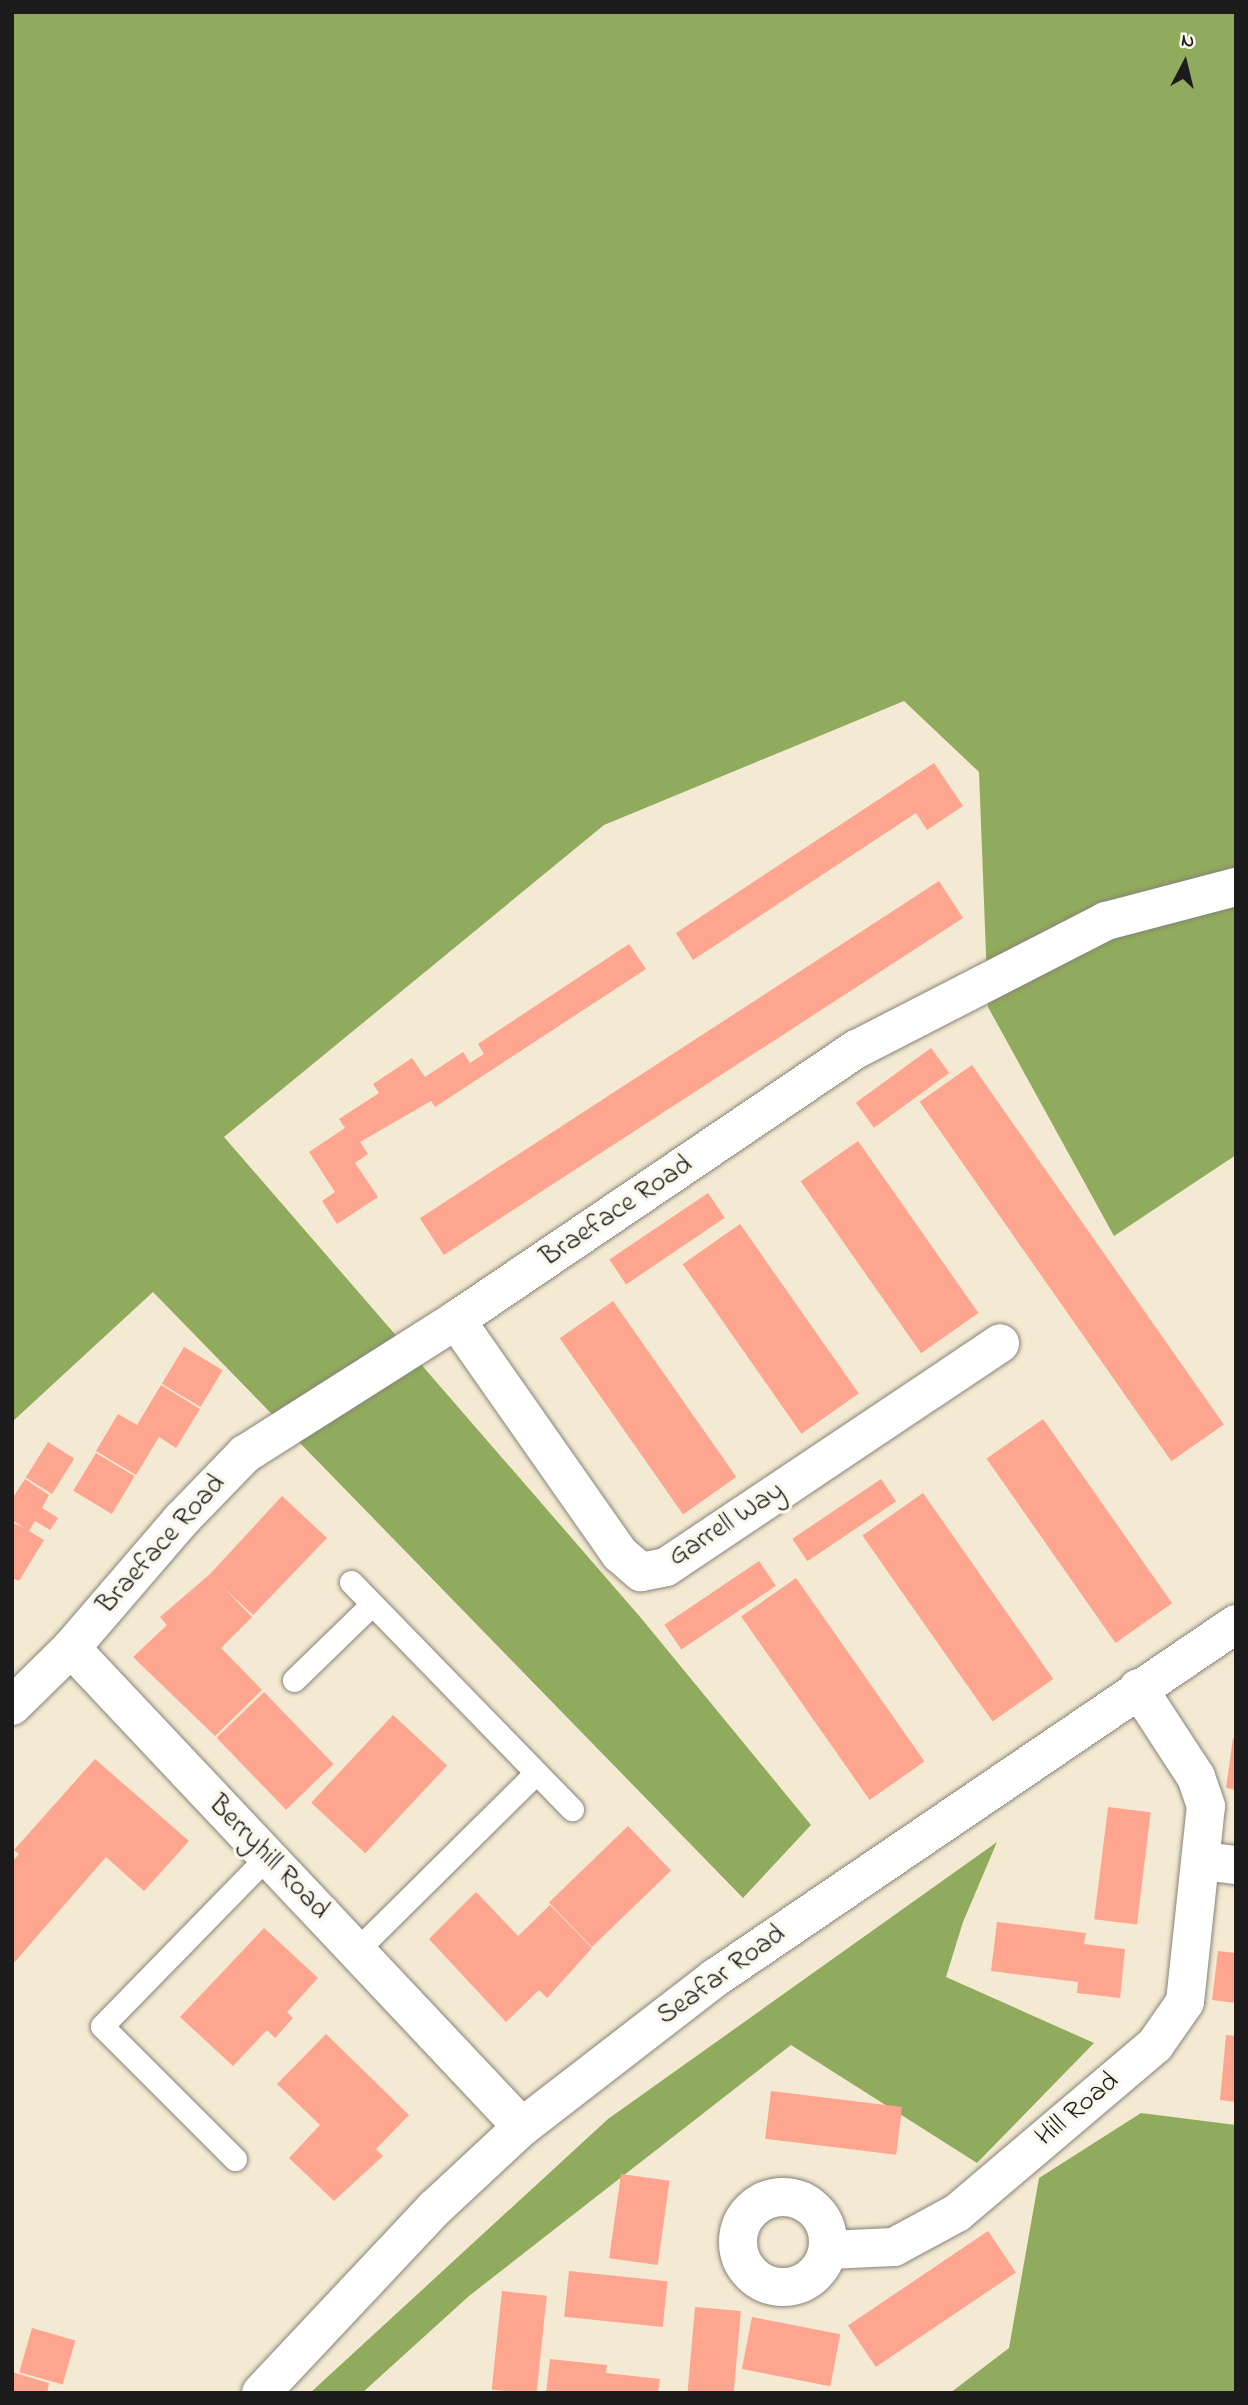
<!DOCTYPE html>
<html>
<head>
<meta charset="utf-8">
<style>
	body { margin:0 }
	#map { position:relative; width:1248px; height:2405px; overflow:hidden; background:#f4ead3; font-family:"Indie Flower",sans-serif }
	div>[style] { position:absolute }
	.forest>* { inset:0; background:#90ab5d }
	.building>* { inset:0; background:#fea590; transform-origin:0 0 }
	.roads { filter:drop-shadow(0 0 2px #888378) drop-shadow(0 0 2px #888378) }
	.service>* { height:23px; margin:-11.5px; padding:0 11.5px; transform-origin:11.5px; border-radius:11.5px; background:#fff }
	.minor>* { height:38px; margin:-19px; padding:0 19px; transform-origin:19px; border-radius:19px; background:#fff }
	.minor>.ring { margin:-19px; padding:0; box-sizing:content-box; background:none; border:38px solid #fff; border-radius:50% }
	.tertiary>* { height:38px; margin:-19px; padding:0 19px; transform-origin:19px; border-radius:19px; background:#fff }
	span { translate:-50% -50%; white-space:nowrap; text-align:center; line-height:1.15; -webkit-text-stroke:7px #fbf7ec; paint-order:stroke }
	.street-label { font-size:28px; color:#1c1c1c }
	.frame { position:absolute; inset:0; border:14px solid #1c1c1c; pointer-events:none }
	.north { position:absolute; left:1150px; top:28px; width:70px; height:70px; -webkit-text-stroke:5px #fbf7ec; paint-order:stroke; rotate:7deg; font-size:19px; font-weight:700; line-height:28px; text-align:center; color:#1c1c1c }
	.north::after { content:''; display:block; margin:auto; width:24px; height:32px; background:#1c1c1c; clip-path:polygon(50% 0,100% 100%,50% 72%,0 100%) }
</style>
</head>
<body>
<div id="map">
	<div class="forest">
		<div style="clip-path:polygon(12px 12px,1236px 12px,1236px 1155px,1114px 1236px,988px 1007px,979px 772px,904px 701px,604px 825px,224px 1137px,641px 1618px,811px 1825px,743px 1898px,153px 1292px,12px 1422px)"></div>
		<div style="clip-path:polygon(997px 1842px,963px 1922px,946px 1977px,1094px 2043px,977px 2163px,791px 2045px,469px 2296px,362px 2393px,310px 2393px,608px 2119px)"></div>
		<div style="clip-path:polygon(1141px 2113px,1236px 2125px,1236px 2393px,950px 2393px,1009px 2348px,1039px 2178px)"></div>
	</div>
	<div class="building">
		<div style="clip-path:polygon(934px 763px,963px 806px,927px 830px,916px 813px,693px 960px,676px 933px)"></div>
		<div style="left:939px;top:881px;width:44px;height:619px;rotate:57deg"></div>
		<div style="clip-path:polygon(629px 944px,646px 969px,435px 1107px,431px 1101px,360px 1142px,368px 1154px,355px 1163px,378px 1197px,337px 1224px,322px 1201px,335px 1192px,309px 1152px,345px 1128px,339px 1119px,379px 1093px,373px 1084px,412px 1058px,425px 1077px,463px 1052px,470px 1063px,484px 1054px,478px 1044px)"></div>
		<div style="left:931px;top:1048px;width:31px;height:93px;rotate:54deg"></div>
		<div style="left:972px;top:1065px;width:439px;height:64px;rotate:55deg"></div>
		<div style="left:858px;top:1141px;width:210px;height:70px;rotate:55deg"></div>
		<div style="left:708px;top:1193px;width:30px;height:119px;rotate:56deg"></div>
		<div style="left:740px;top:1224px;width:207px;height:70px;rotate:55deg"></div>
		<div style="left:613px;top:1301px;width:215px;height:65px;rotate:55deg"></div>
		<div style="left:184px;top:1347px;width:45px;height:43px;rotate:31deg"></div>
		<div style="clip-path:polygon(161px 1385px,200px 1409px,176px 1448px,159px 1437px,136px 1475px,96px 1451px,118px 1414px,137px 1425px)"></div>
		<div style="left:1043px;top:1419px;width:225px;height:69px;rotate:55deg"></div>
		<div style="left:48px;top:1442px;width:31px;height:42px;rotate:32deg"></div>
		<div style="left:96px;top:1453px;width:45px;height:44px;rotate:31deg"></div>
		<div style="clip-path:polygon(25px 1479px,49px 1495px,42px 1508px,58px 1518px,50px 1530px,35px 1521px,29px 1531px,44px 1540px,19px 1581px,12px 1578px,12px 1522px,26px 1529px,12px 1520px,12px 1499px)"></div>
		<div style="left:881px;top:1479px;width:27px;height:107px;rotate:56deg"></div>
		<div style="left:923px;top:1493px;width:227px;height:74px;rotate:55deg"></div>
		<div style="clip-path:polygon(282px 1496px,327px 1538px,253px 1615px,223px 1587px,252px 1617px,221px 1648px,262px 1690px,215px 1736px,133px 1657px,167px 1625px,160px 1617px,210px 1574px)"></div>
		<div style="left:759px;top:1561px;width:30px;height:114px;rotate:56deg"></div>
		<div style="left:796px;top:1578px;width:224px;height:67px;rotate:55deg"></div>
		<div style="left:264px;top:1692px;width:100px;height:66px;rotate:46deg"></div>
		<div style="left:393px;top:1715px;width:74px;height:120px;rotate:43deg"></div>
		<div style="clip-path:polygon(1233px 1738px,1236px 1739px,1236px 1790px,1226px 1788px)"></div>
		<div style="clip-path:polygon(95px 1759px,189px 1841px,144px 1891px,106px 1857px,12px 1965px,12px 1862px,19px 1854px,14px 1850px)"></div>
		<div style="left:1108px;top:1807px;width:43px;height:113px;rotate:7deg"></div>
		<div style="left:628px;top:1826px;width:62px;height:110px;rotate:46deg"></div>
		<div style="clip-path:polygon(476px 1892px,518px 1936px,550px 1905px,592px 1948px,547px 1998px,539px 1990px,506px 2022px,429px 1939px)"></div>
		<div style="clip-path:polygon(997px 1922px,1086px 1933px,1084px 1944px,1125px 1949px,1120px 1998px,1077px 1993px,1078px 1982px,991px 1971px)"></div>
		<div style="clip-path:polygon(264px 1928px,318px 1978px,287px 2012px,293px 2018px,275px 2038px,267px 2030px,233px 2066px,180px 2017px)"></div>
		<div style="clip-path:polygon(1218px 1951px,1236px 1953px,1236px 2003px,1212px 2000px)"></div>
		<div style="clip-path:polygon(326px 2034px,409px 2115px,376px 2149px,383px 2156px,334px 2201px,289px 2158px,320px 2125px,277px 2084px)"></div>
		<div style="clip-path:polygon(1226px 2035px,1236px 2036px,1236px 2102px,1220px 2100px)"></div>
		<div style="left:771px;top:2091px;width:132px;height:48px;rotate:7deg"></div>
		<div style="left:621px;top:2174px;width:49px;height:85px;rotate:8deg"></div>
		<div style="left:988px;top:2231px;width:50px;height:169px;rotate:56deg"></div>
		<div style="left:569px;top:2271px;width:99px;height:46px;rotate:6deg"></div>
		<div style="left:502px;top:2291px;width:45px;height:99px;rotate:6deg"></div>
		<div style="left:695px;top:2307px;width:46px;height:86px;rotate:5deg"></div>
		<div style="left:752px;top:2317px;width:90px;height:53px;rotate:11deg"></div>
		<div style="left:32px;top:2328px;width:45px;height:46px;rotate:16deg"></div>
		<div style="clip-path:polygon(550px 2359px,607px 2365px,606px 2373px,660px 2379px,658px 2393px,546px 2393px)"></div>
		<div style="clip-path:polygon(12px 2372px,49px 2383px,47px 2393px,12px 2393px)"></div>
	</div>
	<div class="roads">
		<div class="service">
			<div style="left:351px;top:1582px;width:317px;rotate:45.8deg"></div>
			<div style="left:294px;top:1680px;width:107px;rotate:-44.2deg"></div>
			<div style="left:357px;top:1950px;width:252px;rotate:-44.7deg"></div>
			<div style="left:235px;top:2159px;width:188px;rotate:-135deg"></div>
			<div style="left:102px;top:2026px;width:233px;rotate:-45.7deg"></div>
		</div>
		<div class="minor">
			<div style="left:456px;top:1320px;width:286px;rotate:55deg"></div>
			<div style="left:620px;top:1554px;width:28px;rotate:41deg"></div>
			<div style="left:641px;top:1572px;width:25px;rotate:-11deg"></div>
			<div style="left:666px;top:1567px;width:402px;rotate:-33.8deg"></div>
			<div style="left:71px;top:1648px;width:658px;rotate:46.72deg"></div>
			<div style="left:12px;top:1706px;width:83px;rotate:-44.5deg"></div>
			<div style="left:71px;top:1648px;width:170px;rotate:-49.3deg"></div>
			<div style="left:182px;top:1519px;width:91px;rotate:-45.9deg"></div>
			<div style="left:245px;top:1454px;width:250px;rotate:-32.4deg"></div>
			<div style="left:456px;top:1320px;width:484px;rotate:-34.1deg"></div>
			<div style="left:857px;top:1049px;width:280px;rotate:-27.2deg"></div>
			<div style="left:1106px;top:921px;width:134px;rotate:-14.7deg"></div>
			<div style="left:1202px;top:1861px;width:34px;rotate:7deg"></div>
			<div class="ring" style="left:738px;top:2197px;width:52px;height:52px"></div>
			<div style="left:828px;top:2250px;width:66px;rotate:-2.6deg"></div>
			<div style="left:894px;top:2247px;width:72px;rotate:-28.4deg"></div>
			<div style="left:957px;top:2213px;width:260px;rotate:-40.3deg"></div>
			<div style="left:1155px;top:2045px;width:52px;rotate:-55.1deg"></div>
			<div style="left:1185px;top:2002px;width:197px;rotate:-83.9deg"></div>
			<div style="left:1206px;top:1806px;width:31px;rotate:-109deg"></div>
			<div style="left:1196px;top:1777px;width:106px;rotate:-123.1deg"></div>
		</div>
		<div class="tertiary">
			<div style="left:261px;top:2393px;width:254px;rotate:-46.8deg"></div>
			<div style="left:435px;top:2208px;width:119px;rotate:-43deg"></div>
			<div style="left:522px;top:2127px;width:244px;rotate:-37.7deg"></div>
			<div style="left:715px;top:1978px;width:630px;rotate:-34.19deg"></div>
		</div>
	</div>
	<div class="street-label">
		<span style="left:617px;top:1212px;rotate:-34deg">Braeface Road</span>
		<span style="left:727px;top:1525px;rotate:-33deg">Garrell Way</span>
		<span style="left:162px;top:1545px;rotate:-48deg">Braeface Road</span>
		<span style="left:268px;top:1858px;rotate:46deg">Berryhill Road</span>
		<span style="left:722px;top:1976px;rotate:-36deg">Seafar Road</span>
		<span style="left:1078px;top:2110px;rotate:-40deg">Hill Road</span>
	</div>
	<div class="frame"></div>
	<div class="north">N</div>
</div>
</body>
</html>
